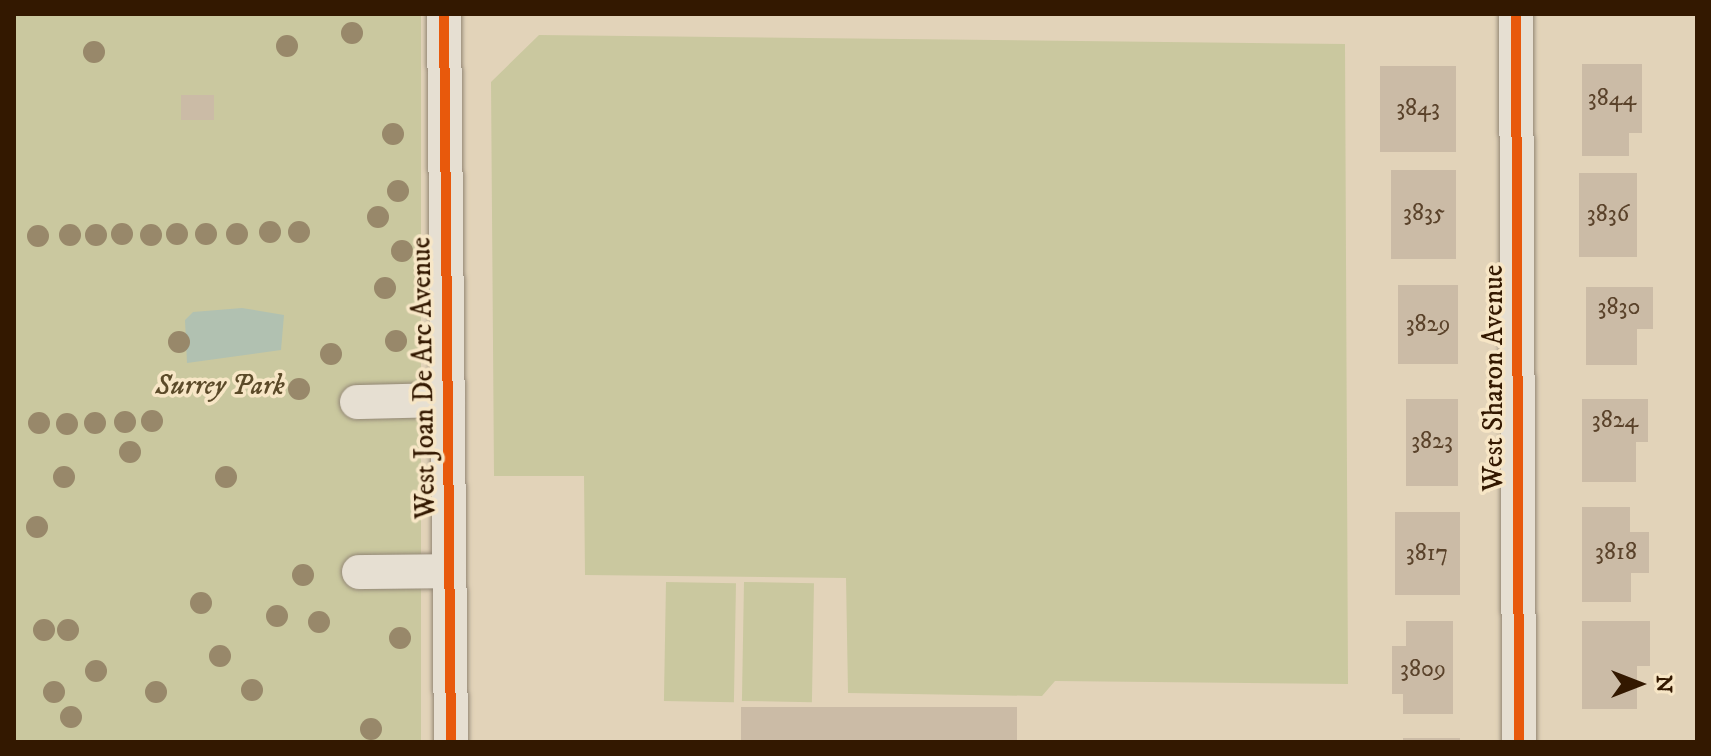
<!DOCTYPE html>
<html>
<head>
<meta charset="utf-8">
<style>
	body { margin:0 }
	#map { position:relative; width:1711px; height:756px; overflow:hidden; background:#e2d3b9; font-family:"IM FELL DW Pica",serif }
	div>[style] { position:absolute }
	.green>* { inset:0; background:#cac89f; transform-origin:0 0 }
	.water>* { inset:0; background:#b1c1b1 }
	.building>* { inset:0; background:#cbbba6; transform-origin:0 0 }
	.roads { filter:drop-shadow(0 0 2px #928675) drop-shadow(0 0 2px #928675) }
	.minor>* { height:34px; margin:-17px; padding:0 17px; transform-origin:17px; border-radius:17px; background:#e6dfd2 }
	.cycleway>* { height:10px; margin:-5px; padding:0 5px; transform-origin:5px; border-radius:5px; background:#e8590c }
	.trees>* { width:22px; height:22px; margin:-11px; border-radius:50%; background:#98886a }
	span { translate:-50% -50%; white-space:nowrap; text-align:center; line-height:1.15; -webkit-text-stroke:7px #f7e6c6; paint-order:stroke }
	.number-label { font-size:24px; color:#5a422a }
	.number-label span { -webkit-text-stroke-width:0 }
	.street-label { font-size:28px; color:#331800 }
	.park-label { font-size:28px; color:#5b4a29; font-style:italic }
	.frame { position:absolute; inset:0; border:16px solid #331800; pointer-events:none }
	.north { position:absolute; left:1599px; top:644px; width:80px; height:80px; -webkit-text-stroke:6px #f7e6c6; paint-order:stroke; rotate:90deg; font-size:22px; font-weight:700; line-height:32px; text-align:center; color:#331800 }
	.north::after { content:''; display:block; margin:auto; width:28px; height:36px; background:#331800; clip-path:polygon(50% 0,100% 100%,50% 72%,0 100%) }
</style>
</head>
<body>
<div id="map">
	<div class="green">
		<div style="left:14px;top:14px;width:407px;height:728px"></div>
		<div style="clip-path:polygon(539px 35px,1345px 44px,1348px 684px,1055px 681px,1042px 696px,848px 693px,846px 578px,585px 575px,584px 476px,494px 476px,491px 82px)"></div>
		<div style="left:666px;top:582px;width:70px;height:119px;rotate:1deg"></div>
		<div style="left:744px;top:582px;width:70px;height:119px;rotate:1deg"></div>
	</div>
	<div class="water">
		<div style="clip-path:polygon(242px 308px,284px 315px,281px 350px,187px 363px,185px 320px,193px 312px)"></div>
	</div>
	<div class="building">
		<div style="clip-path:polygon(1582px 64px,1642px 64px,1642px 133px,1629px 133px,1629px 156px,1582px 156px)"></div>
		<div style="left:1380px;top:66px;width:76px;height:86px"></div>
		<div style="left:181px;top:95px;width:33px;height:25px"></div>
		<div style="left:1391px;top:170px;width:65px;height:89px"></div>
		<div style="left:1579px;top:173px;width:58px;height:84px"></div>
		<div style="left:1398px;top:285px;width:60px;height:79px"></div>
		<div style="clip-path:polygon(1586px 287px,1653px 287px,1653px 329px,1637px 329px,1637px 365px,1586px 365px)"></div>
		<div style="left:1406px;top:399px;width:52px;height:87px"></div>
		<div style="clip-path:polygon(1582px 399px,1648px 399px,1648px 442px,1636px 442px,1636px 482px,1582px 482px)"></div>
		<div style="clip-path:polygon(1582px 507px,1630px 507px,1630px 532px,1649px 532px,1649px 573px,1631px 573px,1631px 602px,1582px 602px)"></div>
		<div style="left:1460px;top:512px;width:83px;height:65px;rotate:90deg"></div>
		<div style="clip-path:polygon(1406px 621px,1453px 621px,1453px 714px,1403px 714px,1403px 694px,1392px 694px,1392px 646px,1406px 646px)"></div>
		<div style="clip-path:polygon(1582px 621px,1650px 621px,1650px 666px,1637px 666px,1637px 709px,1582px 709px)"></div>
		<div style="left:741px;top:707px;width:276px;height:35px"></div>
		<div style="left:1403px;top:738px;width:57px;height:4px"></div>
	</div>
	<div class="roads">
		<div class="minor">
			<div style="left:444px;top:14px;width:728px;rotate:89.45deg"></div>
			<div style="left:1516px;top:14px;width:728px;rotate:89.76deg"></div>
			<div style="left:357px;top:402px;width:91px;rotate:-1.3deg"></div>
			<div style="left:359px;top:572px;width:90px;rotate:-0.6deg"></div>
		</div>
	</div>
	<div class="cycleway">
		<div style="left:444px;top:14px;width:728px;rotate:89.45deg"></div>
		<div style="left:1516px;top:14px;width:728px;rotate:89.76deg"></div>
	</div>
	<div class="trees">
		<div style="left:352px;top:33px"></div>
		<div style="left:287px;top:46px"></div>
		<div style="left:94px;top:52px"></div>
		<div style="left:393px;top:134px"></div>
		<div style="left:398px;top:191px"></div>
		<div style="left:378px;top:217px"></div>
		<div style="left:270px;top:232px"></div>
		<div style="left:299px;top:232px"></div>
		<div style="left:122px;top:234px"></div>
		<div style="left:177px;top:234px"></div>
		<div style="left:206px;top:234px"></div>
		<div style="left:237px;top:234px"></div>
		<div style="left:70px;top:235px"></div>
		<div style="left:96px;top:235px"></div>
		<div style="left:151px;top:235px"></div>
		<div style="left:38px;top:236px"></div>
		<div style="left:402px;top:251px"></div>
		<div style="left:385px;top:288px"></div>
		<div style="left:396px;top:341px"></div>
		<div style="left:179px;top:342px"></div>
		<div style="left:331px;top:354px"></div>
		<div style="left:299px;top:389px"></div>
		<div style="left:152px;top:421px"></div>
		<div style="left:125px;top:422px"></div>
		<div style="left:39px;top:423px"></div>
		<div style="left:95px;top:423px"></div>
		<div style="left:67px;top:424px"></div>
		<div style="left:130px;top:452px"></div>
		<div style="left:64px;top:477px"></div>
		<div style="left:226px;top:477px"></div>
		<div style="left:37px;top:527px"></div>
		<div style="left:303px;top:575px"></div>
		<div style="left:201px;top:603px"></div>
		<div style="left:277px;top:616px"></div>
		<div style="left:319px;top:622px"></div>
		<div style="left:44px;top:630px"></div>
		<div style="left:68px;top:630px"></div>
		<div style="left:400px;top:638px"></div>
		<div style="left:220px;top:656px"></div>
		<div style="left:96px;top:671px"></div>
		<div style="left:252px;top:690px"></div>
		<div style="left:54px;top:692px"></div>
		<div style="left:156px;top:692px"></div>
		<div style="left:71px;top:717px"></div>
		<div style="left:371px;top:729px"></div>
	</div>
	<div class="number-label">
		<span style="left:1612px;top:99px">3844</span>
		<span style="left:1418px;top:109px">3843</span>
		<span style="left:1424px;top:214px">3835</span>
		<span style="left:1608px;top:215px">3836</span>
		<span style="left:1619px;top:308px">3830</span>
		<span style="left:1428px;top:325px">3829</span>
		<span style="left:1615px;top:421px">3824</span>
		<span style="left:1432px;top:442px">3823</span>
		<span style="left:1616px;top:553px">3818</span>
		<span style="left:1427px;top:554px">3817</span>
		<span style="left:1423px;top:670px">3809</span>
	</div>
	<div class="street-label">
		<span style="left:424px;top:378px;rotate:-91deg">West Joan De Arc Avenue</span>
		<span style="left:1494px;top:378px;rotate:-90deg">West Sharon Avenue</span>
	</div>
	<div class="park-label">
		<span style="left:220px;top:386px">Surrey Park</span>
	</div>
	<div class="frame"></div>
	<div class="north">N</div>
</div>
</body>
</html>
